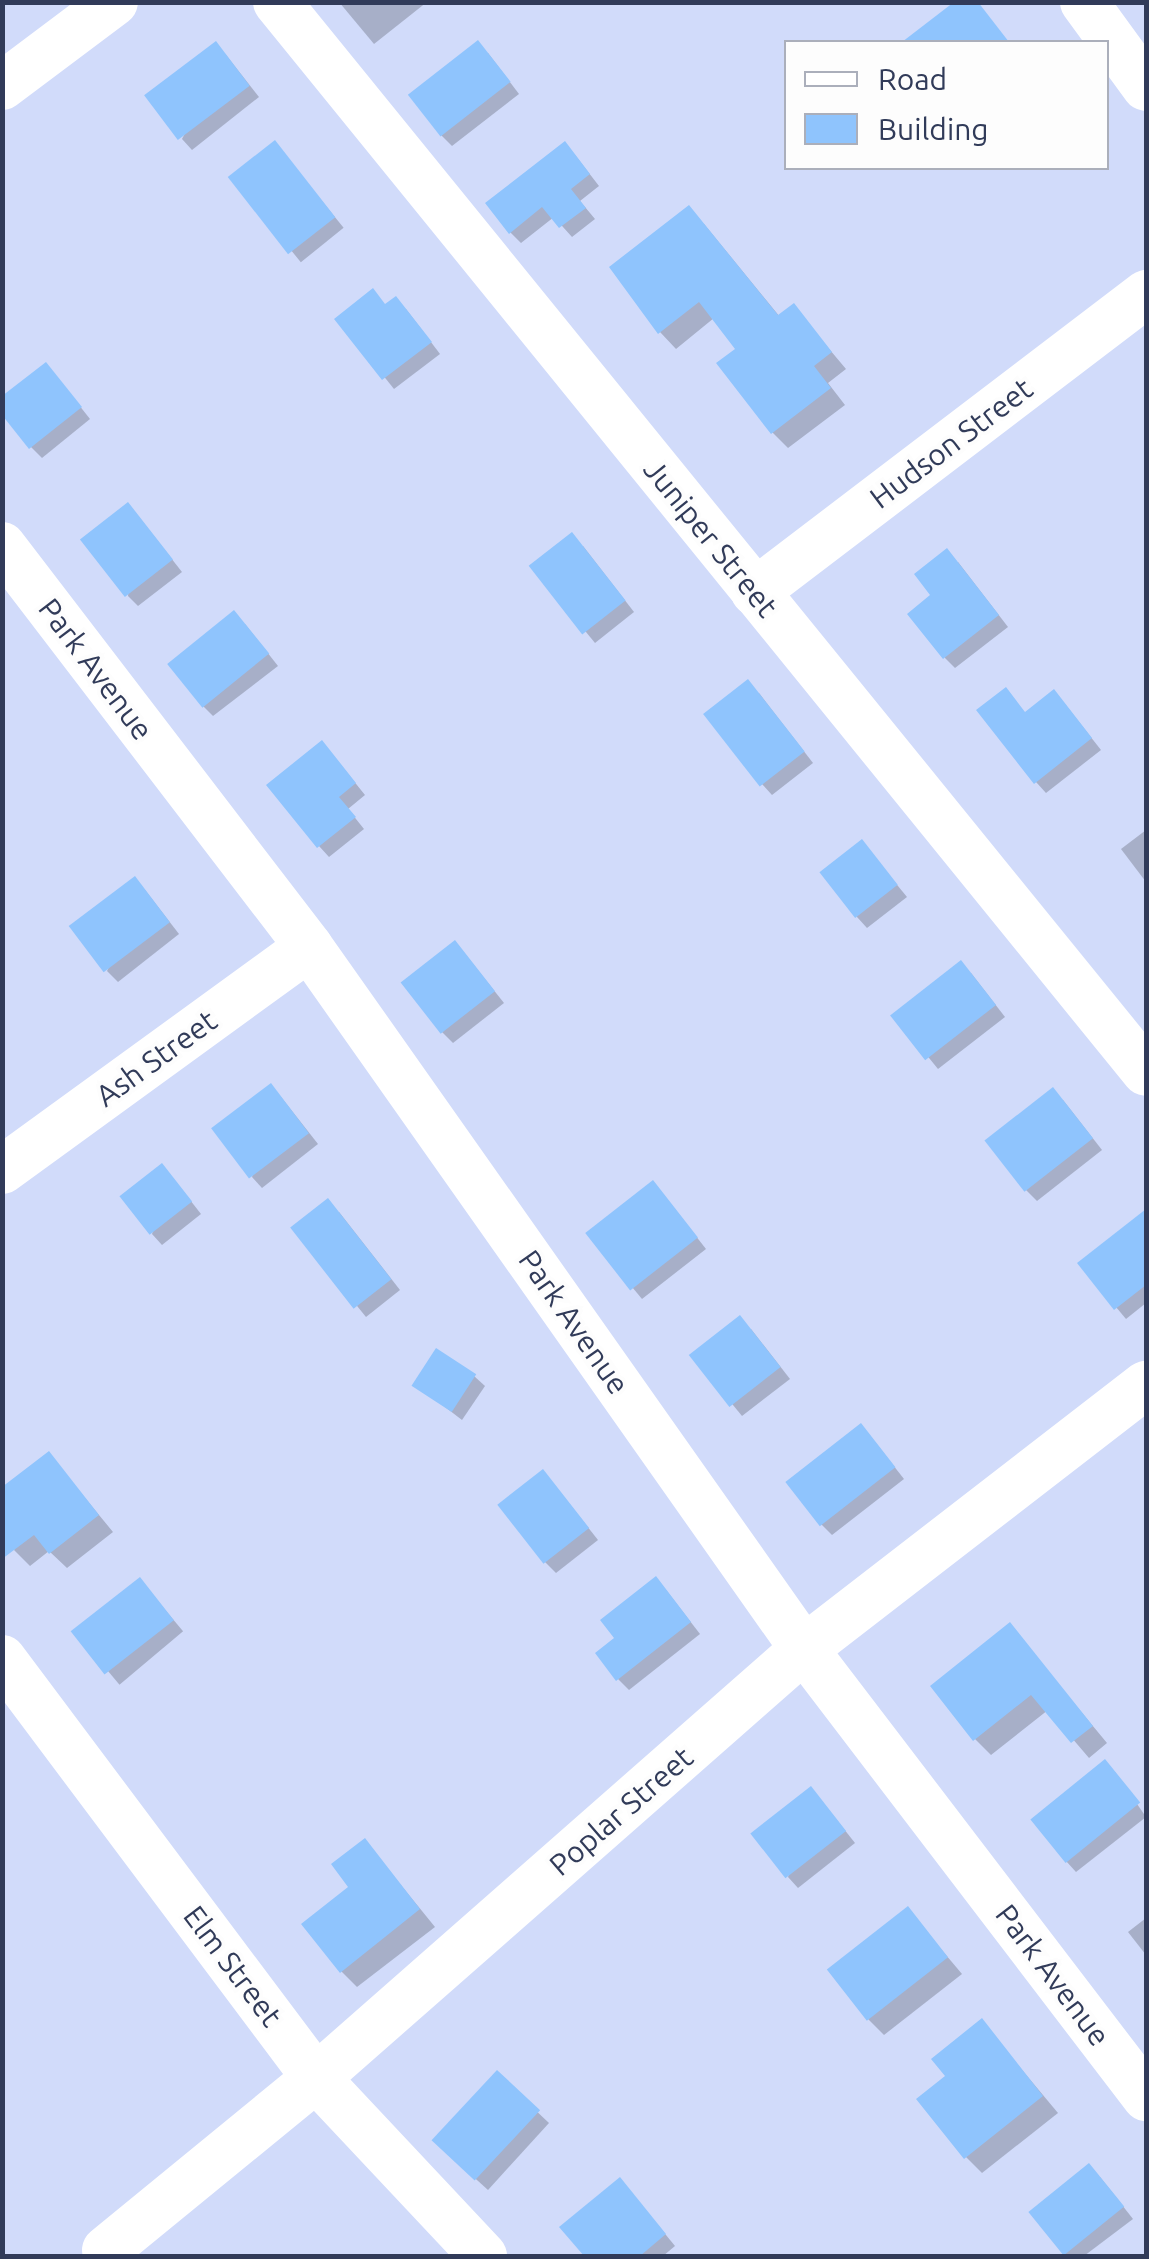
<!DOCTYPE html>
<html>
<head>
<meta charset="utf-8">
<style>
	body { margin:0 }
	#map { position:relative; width:1149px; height:2259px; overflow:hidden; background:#d1dbfa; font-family:Ubuntu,sans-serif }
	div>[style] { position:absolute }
	.shadow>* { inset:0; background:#0003; transform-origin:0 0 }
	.building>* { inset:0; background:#8fc4fd; transform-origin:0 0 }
	.minor>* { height:48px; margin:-24px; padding:0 24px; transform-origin:24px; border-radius:24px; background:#fff }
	span { translate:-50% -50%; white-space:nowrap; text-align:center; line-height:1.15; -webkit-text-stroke:8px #fdfdfd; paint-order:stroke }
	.street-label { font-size:30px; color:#313b59 }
	.frame { position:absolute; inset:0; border:5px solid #313b59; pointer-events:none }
	.legend { position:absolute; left:784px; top:40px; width:325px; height:130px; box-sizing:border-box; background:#fdfdfd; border:2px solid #abafbb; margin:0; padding:12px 18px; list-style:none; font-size:30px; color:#313b59 }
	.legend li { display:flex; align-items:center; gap:20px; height:50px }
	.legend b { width:50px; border:2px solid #abafbb }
</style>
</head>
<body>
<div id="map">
	<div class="shadow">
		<div style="clip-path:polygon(339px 2px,427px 2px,374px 44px)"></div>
		<div style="clip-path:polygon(958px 2px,977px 2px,1008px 42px,906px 42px)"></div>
		<div style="clip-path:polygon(488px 53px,519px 94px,452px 146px,441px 135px)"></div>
		<div style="clip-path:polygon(226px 55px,259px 97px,192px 150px,182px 139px)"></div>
		<div style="left:275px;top:143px;width:109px;height:55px;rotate:51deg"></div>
		<div style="clip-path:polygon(575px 155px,599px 186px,580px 201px,595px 219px,572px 237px,554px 217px,521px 243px,510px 232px)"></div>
		<div style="clip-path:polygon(704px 224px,780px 317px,793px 306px,846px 369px,828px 383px,845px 405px,788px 448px,772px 432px,739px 349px,714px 318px,676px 349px,660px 332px)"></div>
		<div style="clip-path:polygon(386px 306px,406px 309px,440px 354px,394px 389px,338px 319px)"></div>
		<div style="clip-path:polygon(56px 376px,90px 419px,42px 458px,31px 447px)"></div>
		<div style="clip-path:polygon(138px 516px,182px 572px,138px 606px,128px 596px)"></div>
		<div style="clip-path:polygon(583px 546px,634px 612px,595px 643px,532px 566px)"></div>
		<div style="clip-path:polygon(958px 562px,1008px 627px,955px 668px,945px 658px,934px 596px)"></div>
		<div style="clip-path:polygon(245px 624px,278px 666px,213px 716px,203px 706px)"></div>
		<div style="clip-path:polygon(759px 693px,813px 763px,772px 795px,762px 784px)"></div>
		<div style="clip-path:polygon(1064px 703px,1101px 750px,1046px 793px,1036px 782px,1026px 714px)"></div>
		<div style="clip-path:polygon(332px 754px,365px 795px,348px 809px,364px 829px,329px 857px,319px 846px)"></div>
		<div style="clip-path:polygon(1146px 830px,1146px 882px,1121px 849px)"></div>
		<div style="clip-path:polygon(862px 842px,907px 897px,867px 928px,857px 917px)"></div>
		<div style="clip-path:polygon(145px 890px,179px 934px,118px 982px,107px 971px)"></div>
		<div style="clip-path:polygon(465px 954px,504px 1003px,453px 1043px,442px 1032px)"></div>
		<div style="clip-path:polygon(971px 973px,1005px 1017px,938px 1069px,894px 1015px)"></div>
		<div style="clip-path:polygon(281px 1097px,318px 1144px,262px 1188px,252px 1177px)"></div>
		<div style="clip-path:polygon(1063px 1100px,1102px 1150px,1037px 1201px,1026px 1190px)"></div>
		<div style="clip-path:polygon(172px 1177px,201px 1214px,162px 1245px,152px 1234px)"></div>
		<div style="clip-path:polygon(663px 1194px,706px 1249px,642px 1299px,588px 1234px)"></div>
		<div style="clip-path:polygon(339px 1212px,400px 1290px,366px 1317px,294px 1228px)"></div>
		<div style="clip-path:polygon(1146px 1212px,1146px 1303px,1126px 1319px,1080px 1264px)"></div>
		<div style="clip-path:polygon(751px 1329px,790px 1379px,742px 1416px,692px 1355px)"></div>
		<div style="clip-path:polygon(474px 1376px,485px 1386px,462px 1420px,415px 1384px)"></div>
		<div style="clip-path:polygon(871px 1437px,904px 1479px,832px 1535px,821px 1524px)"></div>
		<div style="clip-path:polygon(49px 1454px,113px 1532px,67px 1568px,49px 1551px,30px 1566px,14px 1550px)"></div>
		<div style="clip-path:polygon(553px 1483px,598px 1540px,556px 1573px,545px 1562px)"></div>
		<div style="left:140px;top:1580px;width:67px;height:83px;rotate:50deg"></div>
		<div style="clip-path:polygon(666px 1590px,700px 1634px,629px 1690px,618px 1679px,617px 1638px)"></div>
		<div style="clip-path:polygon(1010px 1626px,1107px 1743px,1089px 1758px,1048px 1710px,991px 1755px,975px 1739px)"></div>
		<div style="clip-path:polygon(1115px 1772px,1146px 1817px,1076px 1872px,1066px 1861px)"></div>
		<div style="clip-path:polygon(821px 1800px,855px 1843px,798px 1888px,788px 1877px)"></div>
		<div style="clip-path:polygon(365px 1841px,435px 1927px,357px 1987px,341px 1971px)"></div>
		<div style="clip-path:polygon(908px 1910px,962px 1974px,884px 2035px,868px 2019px)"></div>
		<div style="clip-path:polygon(1146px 1918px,1146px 1955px,1128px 1932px)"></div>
		<div style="clip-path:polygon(982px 2022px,1058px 2113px,982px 2173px,966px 2157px)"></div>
		<div style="clip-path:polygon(497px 2074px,549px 2123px,488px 2190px,446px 2152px)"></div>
		<div style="clip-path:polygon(1100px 2177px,1133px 2219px,1084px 2256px,1067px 2256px,1031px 2212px)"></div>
		<div style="clip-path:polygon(630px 2191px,675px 2246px,663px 2256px,587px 2256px,563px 2228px)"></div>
	</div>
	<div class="building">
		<div style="clip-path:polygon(954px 2px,978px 2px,1009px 42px,902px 42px)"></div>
		<div style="left:478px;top:40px;width:53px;height:89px;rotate:52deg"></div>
		<div style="left:216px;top:41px;width:56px;height:90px;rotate:53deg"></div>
		<div style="left:275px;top:140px;width:98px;height:60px;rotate:52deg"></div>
		<div style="clip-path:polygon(565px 141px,590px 174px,571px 189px,586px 208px,559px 228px,542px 207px,509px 234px,485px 203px)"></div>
		<div style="clip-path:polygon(689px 205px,778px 315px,794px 303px,832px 352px,814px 366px,831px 388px,771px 434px,716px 363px,735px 349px,699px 302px,658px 334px,609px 267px)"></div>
		<div style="clip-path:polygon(373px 288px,385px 304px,396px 296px,432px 342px,382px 380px,334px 319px)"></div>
		<div style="clip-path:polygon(46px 362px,82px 407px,29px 449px,2px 415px,2px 396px)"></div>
		<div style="left:128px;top:502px;width:73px;height:61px;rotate:52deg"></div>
		<div style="left:572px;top:532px;width:87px;height:55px;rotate:52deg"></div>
		<div style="clip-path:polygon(947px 548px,999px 615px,943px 659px,907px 614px,930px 595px,914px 574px)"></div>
		<div style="left:234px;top:610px;width:56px;height:86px;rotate:51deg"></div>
		<div style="left:748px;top:679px;width:92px;height:57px;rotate:52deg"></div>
		<div style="clip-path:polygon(1006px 687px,1025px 712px,1054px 689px,1092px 738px,1034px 784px,976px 710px)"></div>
		<div style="clip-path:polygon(322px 740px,356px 783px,339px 797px,356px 817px,317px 848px,266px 785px)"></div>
		<div style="left:862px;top:839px;width:58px;height:54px;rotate:52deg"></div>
		<div style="left:135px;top:876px;width:58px;height:83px;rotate:53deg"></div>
		<div style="left:455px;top:940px;width:65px;height:69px;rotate:52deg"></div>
		<div style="left:961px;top:960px;width:57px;height:90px;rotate:52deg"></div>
		<div style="left:271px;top:1083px;width:63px;height:75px;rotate:53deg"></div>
		<div style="left:1053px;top:1087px;width:65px;height:87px;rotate:52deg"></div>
		<div style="left:162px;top:1163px;width:49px;height:54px;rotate:52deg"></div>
		<div style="left:653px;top:1180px;width:73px;height:86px;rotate:52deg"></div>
		<div style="left:328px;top:1198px;width:103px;height:48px;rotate:52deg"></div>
		<div style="clip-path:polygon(1146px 1209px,1146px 1285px,1114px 1310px,1077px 1263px)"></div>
		<div style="left:740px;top:1315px;width:66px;height:65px;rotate:52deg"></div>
		<div style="left:436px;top:1348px;width:48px;height:45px;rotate:33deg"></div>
		<div style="left:861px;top:1423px;width:56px;height:96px;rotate:52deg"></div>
		<div style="clip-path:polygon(49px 1451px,99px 1515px,49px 1554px,34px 1535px,2px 1559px,2px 1487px)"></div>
		<div style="left:543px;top:1469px;width:75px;height:58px;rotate:52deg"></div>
		<div style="clip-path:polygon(656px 1576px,691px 1622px,616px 1681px,595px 1653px,614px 1638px,600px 1620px)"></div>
		<div style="left:140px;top:1577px;width:55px;height:88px;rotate:52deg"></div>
		<div style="clip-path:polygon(1010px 1622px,1093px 1726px,1071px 1743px,1031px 1695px,973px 1741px,930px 1686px)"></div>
		<div style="left:1105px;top:1759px;width:56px;height:96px;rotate:51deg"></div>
		<div style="left:811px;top:1786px;width:57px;height:77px;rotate:52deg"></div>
		<div style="clip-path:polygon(365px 1838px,420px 1909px,340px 1973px,301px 1924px,348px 1887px,331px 1864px)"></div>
		<div style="left:908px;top:1906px;width:65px;height:103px;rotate:52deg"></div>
		<div style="clip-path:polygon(982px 2018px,1043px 2096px,964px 2159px,916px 2099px,945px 2076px,931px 2059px)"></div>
		<div style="left:497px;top:2070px;width:59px;height:96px;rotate:43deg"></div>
		<div style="left:1089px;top:2163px;width:56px;height:78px;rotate:51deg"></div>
		<div style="clip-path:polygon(620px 2177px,666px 2234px,640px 2256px,584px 2256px,559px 2227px)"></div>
	</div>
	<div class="minor">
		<div style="left:277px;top:2px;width:1378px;rotate:50.92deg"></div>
		<div style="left:1084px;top:2px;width:105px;rotate:53.9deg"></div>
		<div style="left:2px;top:86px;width:140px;rotate:-36.9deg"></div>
		<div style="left:2px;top:546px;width:505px;rotate:52.56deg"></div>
		<div style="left:309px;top:947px;width:859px;rotate:54.81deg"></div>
		<div style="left:804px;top:1649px;width:564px;rotate:52.64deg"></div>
		<div style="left:755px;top:592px;width:492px;rotate:-37.3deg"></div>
		<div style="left:2px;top:1170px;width:379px;rotate:-36deg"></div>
		<div style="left:2px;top:1659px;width:524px;rotate:53.15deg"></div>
		<div style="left:316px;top:2078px;width:244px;rotate:46.8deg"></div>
		<div style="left:106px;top:2250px;width:271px;rotate:-39.3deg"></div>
		<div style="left:316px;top:2078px;width:650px;rotate:-41.32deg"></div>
		<div style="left:804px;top:1649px;width:432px;rotate:-37.7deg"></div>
	</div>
	<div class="street-label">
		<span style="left:951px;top:443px;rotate:-37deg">Hudson Street</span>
		<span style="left:711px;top:538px;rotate:51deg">Juniper Street</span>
		<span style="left:96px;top:669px;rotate:53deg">Park Avenue</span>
		<span style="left:156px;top:1058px;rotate:-36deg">Ash Street</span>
		<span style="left:574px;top:1322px;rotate:55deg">Park Avenue</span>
		<span style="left:621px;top:1811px;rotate:-41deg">Poplar Street</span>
		<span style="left:233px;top:1966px;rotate:53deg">Elm Street</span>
		<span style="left:1053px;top:1975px;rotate:53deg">Park Avenue</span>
	</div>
	<div class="frame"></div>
	<ul class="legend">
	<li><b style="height:12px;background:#fff"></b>Road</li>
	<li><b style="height:28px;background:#8fc4fd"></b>Building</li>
	</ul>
</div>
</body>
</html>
